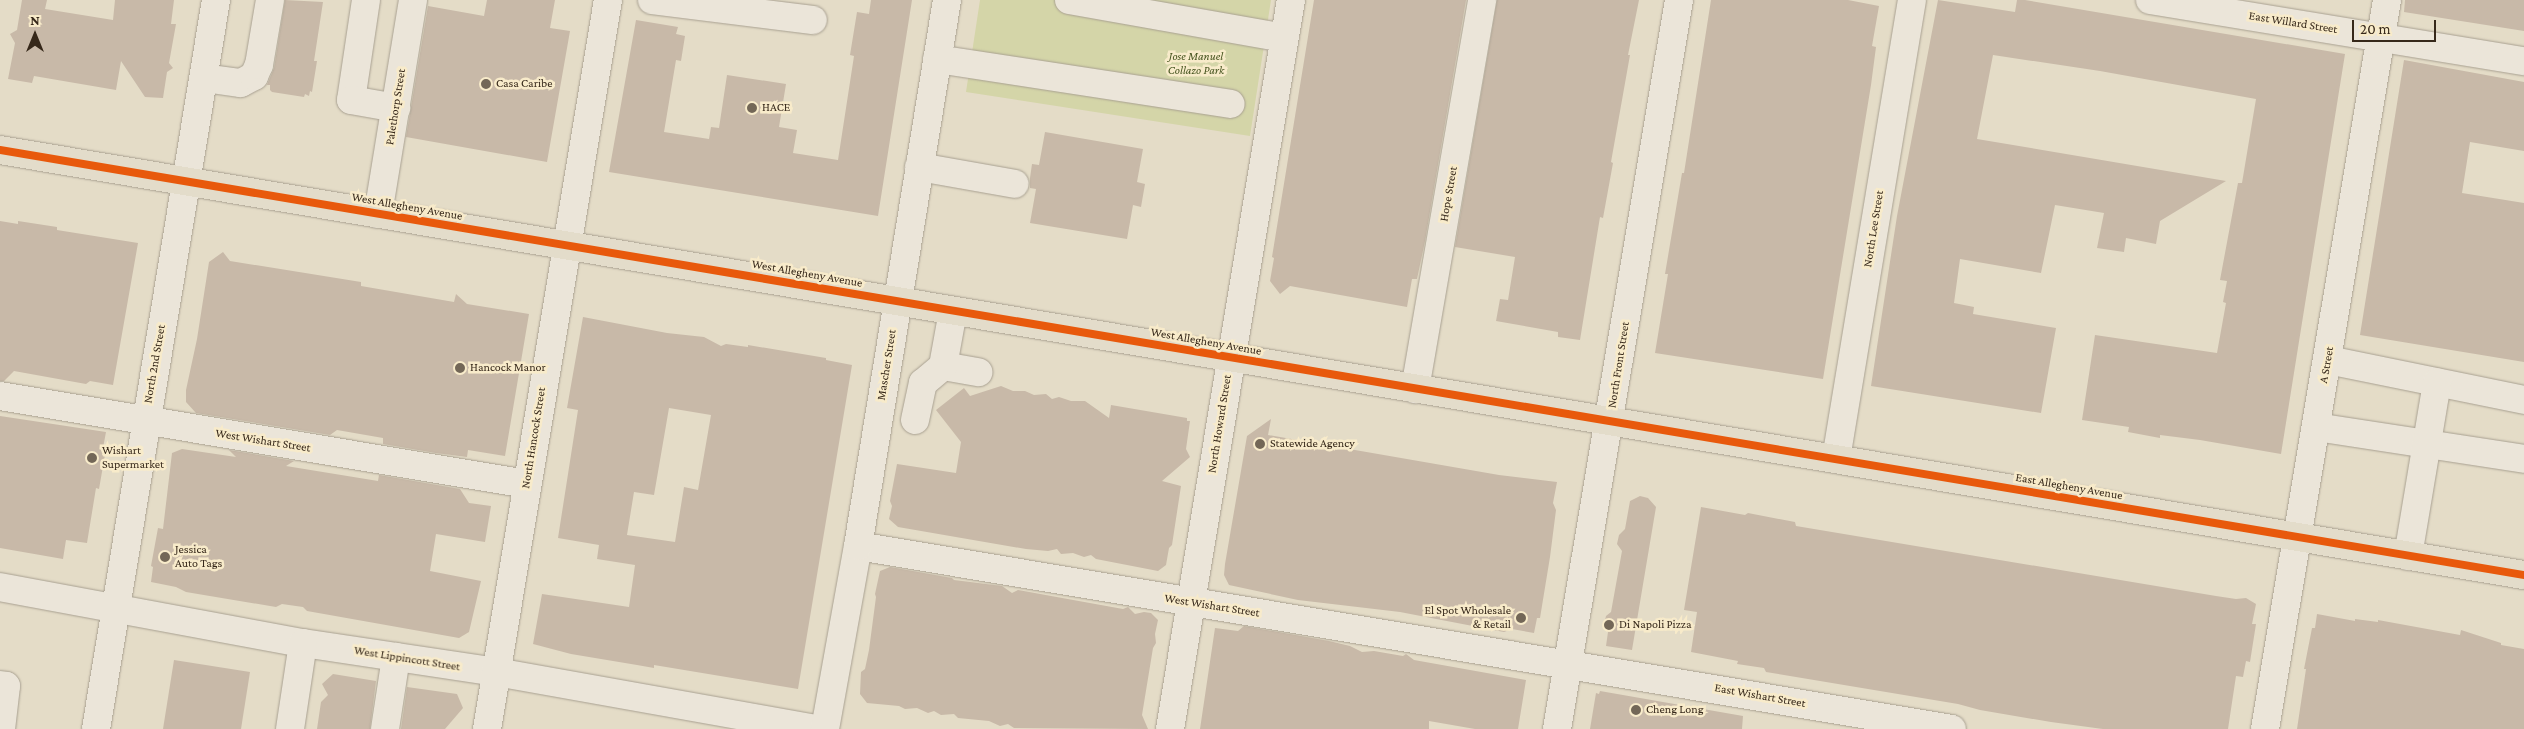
<!DOCTYPE html>
<html>
<head>
<meta charset="utf-8">
<style>
	body { margin:0 }
	#map { position:relative; width:2524px; height:729px; overflow:hidden; background:#e4dcc7; font-family:"Crimson Pro",serif }
	div>[style] { position:absolute }
	.green>* { inset:0; background:#d4d5a8 }
	.building>* { inset:0; background:#c8b9a8 }
	.roads { filter:drop-shadow(0 0 1px #a8a091) drop-shadow(0 0 1px #a8a091) }
	.minor>* { height:28px; margin:-14px; padding:0 14px; transform-origin:14px; border-radius:14px; background:#ebe5d9 }
	.major>* { height:28px; margin:-14px; padding:0 14px; transform-origin:14px; border-radius:14px; background:#e3dcca }
	.cycleway>* { height:8px; margin:-4px; padding:0 4px; transform-origin:4px; border-radius:4px; background:#e8590c }
	.dots>* { width:14px; height:14px; translate:-50% -50%; box-sizing:border-box; border:2px solid #f8ebca; border-radius:50% }
	span { translate:-50% -50%; white-space:nowrap; text-align:center; line-height:1.15; -webkit-text-stroke:5px #f8ebca; paint-order:stroke }
	.street-label { font-size:12px; color:#36281a }
	.park-label { font-size:12px; color:#46541f; font-style:italic }
	.poi-label { font-size:12px; color:#36281a }
	.left { translate:0 -50%; text-align:left }
	.right { translate:-100% -50%; text-align:right }
	.north { position:absolute; left:10px; top:10px; width:50px; height:50px; -webkit-text-stroke:4px #f8ebca; paint-order:stroke; rotate:0deg; font-size:14px; font-weight:700; line-height:20px; text-align:center; color:#36281a }
	.north::after { content:''; display:block; margin:auto; width:18px; height:22px; background:#36281a; clip-path:polygon(50% 0,100% 100%,50% 72%,0 100%) }
	.scale { position:absolute; left:2352px; top:20px; width:84px; height:22px; box-sizing:border-box; border:2px solid #36281a; border-top:0; padding-left:6px; font-size:15px; line-height:18px; white-space:nowrap; color:#36281a; -webkit-text-stroke:4px #f8ebca; paint-order:stroke }
</style>
</head>
<body>
<div id="map">
	<div class="green">
		<div style="clip-path:polygon(980px 0,1271px 0,1250px 136px,966px 92px)"></div>
	</div>
	<div class="building">
		<div style="clip-path:polygon(22px 0,47px 0,45px 9px,113px 20px,115px 0,174px 0,171px 24px,176px 24px,169px 63px,173px 68px,167px 72px,163px 98px,145px 97px,121px 61px,116px 90px,34px 76px,32px 83px,8px 79px,15px 43px,10px 34px,17px 30px)"></div>
		<div style="clip-path:polygon(285px 0,323px 2px,314px 61px,317px 61px,312px 92px,310px 91px,309px 96px,305px 94px,304px 97px,272px 92px,270px 90px,270px 85px,267px 85px,274px 68px)"></div>
		<div style="clip-path:polygon(487px 0,555px 0,550px 28px,570px 31px,547px 162px,406px 137px,428px 6px,484px 16px)"></div>
		<div style="clip-path:polygon(871px 0,912px 0,878px 216px,609px 172px,636px 20px,678px 27px,676px 34px,685px 36px,681px 61px,676px 60px,664px 132px,709px 139px,711px 127px,719px 128px,727px 75px,786px 84px,779px 127px,797px 130px,793px 153px,838px 160px,854px 56px,850px 55px,857px 12px,869px 14px)"></div>
		<div style="clip-path:polygon(1314px 0,1466px 0,1425px 241px,1417px 279px,1412px 279px,1407px 307px,1290px 286px,1280px 294px,1270px 281px,1274px 258px,1272px 257px)"></div>
		<div style="clip-path:polygon(1497px 0,1639px 0,1628px 55px,1630px 55px,1611px 162px,1613px 163px,1603px 218px,1600px 217px,1580px 340px,1558px 337px,1558px 332px,1496px 321px,1500px 299px,1508px 300px,1515px 257px,1455px 247px)"></div>
		<div style="clip-path:polygon(1711px 0,1848px 0,1879px 6px,1872px 46px,1876px 47px,1871px 85px,1823px 379px,1655px 353px,1668px 274px,1665px 274px,1682px 173px,1684px 173px)"></div>
		<div style="clip-path:polygon(1938px 0,2015px 12px,2017px 0,2025px 0,2345px 54px,2281px 454px,2200px 440px,2160px 435px,2160px 438px,2128px 432px,2129px 427px,2082px 420px,2095px 335px,2217px 353px,2226px 303px,2223px 302px,2227px 281px,2220px 280px,2238px 183px,2242px 183px,2256px 99px,2100px 71px,1993px 55px,1977px 139px,2226px 181px,2160px 221px,2156px 244px,2126px 238px,2124px 252px,2097px 248px,2104px 213px,2055px 205px,2041px 273px,1960px 259px,1954px 303px,1974px 307px,1973px 314px,2056px 328px,2041px 413px,1871px 386px,1897px 216px)"></div>
		<div style="clip-path:polygon(2405px 0,2524px 0,2524px 31px,2404px 12px)"></div>
		<div style="clip-path:polygon(2404px 60px,2524px 82px,2524px 151px,2470px 142px,2462px 193px,2524px 203px,2524px 362px,2360px 335px)"></div>
		<div style="clip-path:polygon(1045px 132px,1143px 149px,1137px 182px,1145px 184px,1141px 207px,1133px 205px,1127px 239px,1030px 223px,1036px 189px,1030px 188px,1030px 178px,1032px 164px,1039px 165px)"></div>
		<div style="clip-path:polygon(0 221px,18px 224px,18px 221px,57px 227px,57px 230px,138px 243px,113px 385px,90px 381px,86px 384px,14px 371px,4px 381px,0 381px)"></div>
		<div style="clip-path:polygon(223px 252px,230px 261px,361px 282px,361px 286px,454px 302px,456px 294px,467px 304px,529px 314px,505px 456px,468px 450px,467px 457px,436px 453px,383px 444px,383px 438px,337px 430px,330px 435px,196px 413px,186px 402px,186px 390px,197px 339px,209px 262px)"></div>
		<div style="clip-path:polygon(evenodd,583px 317px,667px 333px,704px 337px,721px 346px,726px 344px,748px 347px,748px 345px,826px 358px,826px 360px,852px 365px,798px 689px,654px 665px,654px 668px,637px 665px,571px 654px,533px 644px,542px 594px,629px 607px,635px 565px,597px 559px,599px 545px,558px 538px,578px 410px,567px 408px,583px 317px,669px 408px,711px 415px,698px 490px,684px 487px,675px 542px,627px 535px,634px 492px,654px 495px,669px 408px)"></div>
		<div style="clip-path:polygon(1001px 386px,1013px 391px,1025px 391px,1034px 395px,1046px 394px,1052px 399px,1059px 397px,1071px 401px,1085px 401px,1109px 418px,1111px 405px,1187px 418px,1187px 421px,1190px 421px,1186px 449px,1190px 457px,1162px 481px,1181px 486px,1172px 545px,1169px 548px,1166px 565px,1158px 571px,1096px 559px,1091px 555px,1084px 557px,1073px 553px,1061px 554px,1057px 549px,1048px 551px,1026px 549px,898px 527px,889px 519px,892px 506px,890px 501px,897px 464px,956px 473px,961px 442px,936px 410px,964px 388px,970px 396px)"></div>
		<div style="clip-path:polygon(0 416px,106px 432px,103px 448px,106px 449px,99px 489px,96px 488px,87px 543px,66px 540px,63px 559px,0 548px)"></div>
		<div style="clip-path:polygon(1271px 419px,1268px 435px,1499px 475px,1557px 482px,1553px 503px,1556px 510px,1550px 557px,1540px 618px,1537px 618px,1534px 633px,1512px 629px,1504px 632px,1400px 612px,1298px 600px,1229px 585px,1224px 575px,1225px 564px,1247px 436px)"></div>
		<div style="clip-path:polygon(182px 449px,236px 457px,229px 450px,294px 461px,286px 466px,378px 481px,379px 475px,460px 489px,469px 503px,491px 506px,485px 542px,436px 534px,430px 571px,481px 581px,469px 632px,459px 638px,324px 614px,307px 611px,303px 607px,282px 604px,276px 607px,186px 592px,176px 587px,151px 582px,153px 567px,151px 566px,158px 528px,163px 529px,172px 453px)"></div>
		<div style="clip-path:polygon(1640px 496px,1648px 498px,1656px 507px,1632px 650px,1606px 646px,1608px 632px,1604px 625px,1606px 616px,1611px 612px,1622px 551px,1617px 544px,1619px 535px,1625px 529px,1630px 501px)"></div>
		<div style="clip-path:polygon(1701px 507px,1745px 515px,1748px 513px,1795px 522px,1796px 526px,2216px 596px,2236px 599px,2246px 598px,2256px 604px,2252px 624px,2256px 624px,2250px 662px,2246px 661px,2243px 677px,2236px 676px,2228px 729px,2103px 729px,2051px 722px,1980px 710px,1958px 704px,1766px 672px,1764px 668px,1737px 664px,1738px 661px,1691px 652px,1697px 612px,1684px 610px)"></div>
		<div style="clip-path:polygon(890px 567px,952px 578px,954px 580px,1002px 586px,1012px 593px,1018px 590px,1123px 609px,1128px 607px,1135px 614px,1144px 612px,1151px 613px,1158px 620px,1155px 634px,1156px 643px,1153px 648px,1142px 715px,1148px 729px,1014px 728px,1008px 724px,1000px 726px,989px 721px,958px 718px,954px 714px,941px 715px,934px 711px,928px 713px,917px 708px,905px 709px,899px 706px,867px 703px,860px 694px,861px 672px,865px 669px,869px 650px,876px 597px,875px 594px,880px 571px)"></div>
		<div style="clip-path:polygon(2317px 614px,2355px 621px,2355px 619px,2378px 622px,2378px 620px,2460px 635px,2461px 630px,2501px 643px,2501px 645px,2524px 649px,2524px 729px,2297px 729px,2306px 669px,2304px 669px,2312px 628px,2315px 628px)"></div>
		<div style="clip-path:polygon(1244px 626px,1329px 641px,1350px 646px,1362px 652px,1374px 651px,1403px 656px,1406px 654px,1414px 660px,1526px 680px,1518px 729px,1475px 729px,1429px 721px,1429px 729px,1200px 729px,1215px 628px,1238px 631px)"></div>
		<div style="clip-path:polygon(174px 660px,250px 672px,241px 729px,163px 729px)"></div>
		<div style="clip-path:polygon(333px 674px,376px 681px,370px 729px,317px 729px,321px 702px,328px 695px,322px 684px)"></div>
		<div style="clip-path:polygon(407px 687px,457px 694px,463px 708px,445px 729px,401px 729px)"></div>
		<div style="clip-path:polygon(1600px 691px,1743px 716px,1742px 729px,1590px 729px,1596px 693px,1599px 694px)"></div>
	</div>
	<div class="roads">
		<div class="minor">
			<div style="left:366px;top:0;width:101px;rotate:98.5deg"></div>
			<div style="left:351px;top:100px;width:46px;rotate:10.1deg"></div>
			<div style="left:652px;top:0;width:162px;rotate:7.1deg"></div>
			<div style="left:1069px;top:0;width:218px;rotate:10deg"></div>
			<div style="left:2150px;top:0;width:379px;rotate:9.3deg"></div>
			<div style="left:937px;top:59px;width:297px;rotate:8.7deg"></div>
			<div style="left:204px;top:78px;width:37px;rotate:8deg"></div>
			<div style="left:241px;top:83px;width:15px;rotate:-28deg"></div>
			<div style="left:254px;top:76px;width:12px;rotate:-66deg"></div>
			<div style="left:259px;top:65px;width:66px;rotate:-80.4deg"></div>
			<div style="left:919px;top:167px;width:97px;rotate:10deg"></div>
			<div style="left:378px;top:214px;width:217px;rotate:-80.7deg"></div>
			<div style="left:2328px;top:360px;width:200px;rotate:11.5deg"></div>
			<div style="left:943px;top:366px;width:36px;rotate:10deg"></div>
			<div style="left:1415px;top:389px;width:395px;rotate:-80.2deg"></div>
			<div style="left:0;top:396px;width:534px;rotate:9.48deg"></div>
			<div style="left:915px;top:420px;width:38px;rotate:-78deg"></div>
			<div style="left:923px;top:383px;width:26px;rotate:-40deg"></div>
			<div style="left:943px;top:366px;width:56px;rotate:-79.7deg"></div>
			<div style="left:2316px;top:427px;width:210px;rotate:8.7deg"></div>
			<div style="left:1836px;top:459px;width:465px;rotate:-80.6deg"></div>
			<div style="left:858px;top:546px;width:1109px;rotate:9.5deg"></div>
			<div style="left:2408px;top:556px;width:176px;rotate:-80.5deg"></div>
			<div style="left:0;top:587px;width:308px;rotate:10.5deg"></div>
			<div style="left:303px;top:643px;width:195px;rotate:8.5deg"></div>
			<div style="left:496px;top:672px;width:324px;rotate:10.1deg"></div>
			<div style="left:0;top:685px;width:6px;rotate:9deg"></div>
			<div style="left:6px;top:686px;width:43px;rotate:96.6deg"></div>
			<div style="left:96px;top:729px;width:739px;rotate:-80.65deg"></div>
			<div style="left:290px;top:729px;width:87px;rotate:-81.4deg"></div>
			<div style="left:385px;top:729px;width:73px;rotate:-81.3deg"></div>
			<div style="left:487px;top:729px;width:739px;rotate:-80.58deg"></div>
			<div style="left:825px;top:729px;width:186px;rotate:-79.8deg"></div>
			<div style="left:858px;top:546px;width:553px;rotate:-80.74deg"></div>
			<div style="left:1170px;top:729px;width:739px;rotate:-80.58deg"></div>
			<div style="left:1557px;top:729px;width:739px;rotate:-80.5deg"></div>
			<div style="left:2265px;top:729px;width:739px;rotate:-80.5deg"></div>
		</div>
		<div class="major">
			<div style="left:0;top:150px;width:2560px;rotate:9.56deg"></div>
		</div>
	</div>
	<div class="cycleway">
		<div style="left:0;top:150px;width:2560px;rotate:9.56deg"></div>
	</div>
	<div class="dots">
		<div style="left:486px;top:84px;background:#736757"></div>
		<div style="left:752px;top:108px;background:#736757"></div>
		<div style="left:460px;top:368px;background:#736757"></div>
		<div style="left:1260px;top:444px;background:#736757"></div>
		<div style="left:92px;top:458px;background:#736757"></div>
		<div style="left:165px;top:557px;background:#736757"></div>
		<div style="left:1521px;top:618px;background:#736757"></div>
		<div style="left:1609px;top:625px;background:#736757"></div>
		<div style="left:1636px;top:710px;background:#736757"></div>
	</div>
	<div class="street-label">
		<span style="left:2293px;top:23px;rotate:9deg">East Willard Street</span>
		<span style="left:396px;top:107px;rotate:-81deg">Palethorp Street</span>
		<span style="left:1449px;top:194px;rotate:-80deg">Hope Street</span>
		<span style="left:407px;top:207px;rotate:10deg">West Allegheny Avenue</span>
		<span style="left:1874px;top:229px;rotate:-81deg">North Lee Street</span>
		<span style="left:807px;top:274px;rotate:10deg">West Allegheny Avenue</span>
		<span style="left:1206px;top:342px;rotate:10deg">West Allegheny Avenue</span>
		<span style="left:155px;top:364px;rotate:-80deg">North 2nd Street</span>
		<span style="left:887px;top:365px;rotate:-81deg">Mascher Street</span>
		<span style="left:1619px;top:365px;rotate:-81deg">North Front Street</span>
		<span style="left:2327px;top:365px;rotate:-80deg">A Street</span>
		<span style="left:1220px;top:424px;rotate:-81deg">North Howard Street</span>
		<span style="left:534px;top:438px;rotate:-81deg">North Hancock Street</span>
		<span style="left:263px;top:441px;rotate:9deg">West Wishart Street</span>
		<span style="left:2069px;top:487px;rotate:10deg">East Allegheny Avenue</span>
		<span style="left:1212px;top:606px;rotate:9deg">West Wishart Street</span>
		<span style="left:407px;top:659px;rotate:9deg">West Lippincott Street</span>
		<span style="left:1760px;top:696px;rotate:10deg">East Wishart Street</span>
	</div>
	<div class="park-label">
		<span style="left:1196px;top:64px">Jose Manuel<br>Collazo Park</span>
	</div>
	<div class="poi-label">
		<span class="left" style="left:496px;top:84px">Casa Caribe</span>
		<span class="left" style="left:762px;top:108px">HACE</span>
		<span class="left" style="left:470px;top:368px">Hancock Manor</span>
		<span class="left" style="left:1270px;top:444px">Statewide Agency</span>
		<span class="left" style="left:102px;top:458px">Wishart<br>Supermarket</span>
		<span class="left" style="left:175px;top:557px">Jessica<br>Auto Tags</span>
		<span class="right" style="left:1511px;top:618px">El Spot Wholesale<br>&amp; Retail</span>
		<span class="left" style="left:1619px;top:625px">Di Napoli Pizza</span>
		<span class="left" style="left:1646px;top:710px">Cheng Long</span>
	</div>
	<div class="north">N</div>
	<div class="scale">20 m</div>
</div>
</body>
</html>
